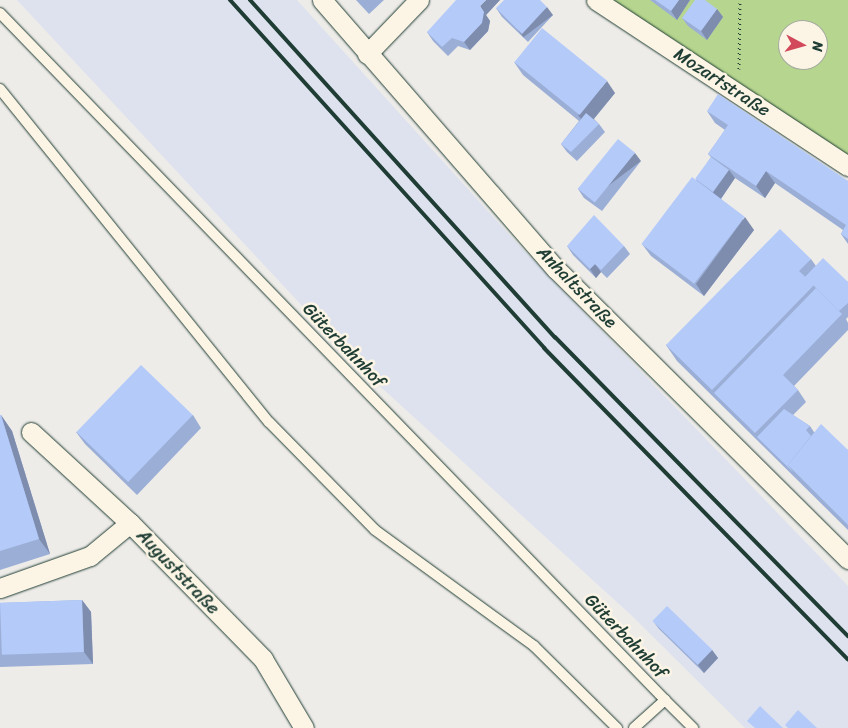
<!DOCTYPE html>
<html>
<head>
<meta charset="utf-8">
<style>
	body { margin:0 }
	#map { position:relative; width:848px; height:728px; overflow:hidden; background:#eeece9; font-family:Sriracha,sans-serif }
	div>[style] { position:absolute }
	.built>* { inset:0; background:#dde2ee }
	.green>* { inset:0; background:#b6d68f }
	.path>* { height:3px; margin-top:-1.5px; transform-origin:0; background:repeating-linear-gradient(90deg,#1f3d34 0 1px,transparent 0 5px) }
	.roads { filter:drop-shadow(0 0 1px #1f3d34) drop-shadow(0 0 1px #1f3d34) }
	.lane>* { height:10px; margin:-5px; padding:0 5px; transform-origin:5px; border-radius:5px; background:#fcf5e5 }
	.street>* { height:19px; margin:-9.5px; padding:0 9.5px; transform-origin:9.5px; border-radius:9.5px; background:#fcf5e5 }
	.rail>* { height:4px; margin:-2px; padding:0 2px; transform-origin:2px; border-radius:2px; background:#1f3d34 }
	.wall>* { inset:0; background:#9baed6 }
	.shaded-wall>* { inset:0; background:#7e8dae; transform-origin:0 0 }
	.building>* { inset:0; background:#b4caf9; transform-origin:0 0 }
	span { translate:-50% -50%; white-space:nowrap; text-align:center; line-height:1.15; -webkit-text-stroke:5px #fcf5e5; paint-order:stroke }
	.street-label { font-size:18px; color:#1f3d34 }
	.north { position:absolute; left:778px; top:20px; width:50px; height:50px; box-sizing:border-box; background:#fcf5e5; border:1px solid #a4ab9e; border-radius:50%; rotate:96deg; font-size:14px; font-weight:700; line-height:20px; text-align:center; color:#1f3d34 }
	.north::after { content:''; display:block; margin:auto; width:18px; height:22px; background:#d1495b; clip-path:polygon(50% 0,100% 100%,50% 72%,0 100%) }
</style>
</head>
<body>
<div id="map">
	<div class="built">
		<div style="clip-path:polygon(17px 0,297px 0,514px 240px,848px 586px,848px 728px,745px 728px,631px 615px,361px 369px)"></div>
	</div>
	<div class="green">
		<div style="clip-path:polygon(evenodd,596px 0,848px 0,848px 166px,596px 0,788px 30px,818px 30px,818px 60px,788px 60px,788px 30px)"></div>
	</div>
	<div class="path">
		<div style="left:739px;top:69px;width:69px;rotate:-89.2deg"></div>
	</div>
	<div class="roads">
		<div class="lane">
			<div style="left:0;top:13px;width:956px;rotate:45.93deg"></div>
			<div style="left:0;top:89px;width:428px;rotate:51.1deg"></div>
			<div style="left:269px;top:422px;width:151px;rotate:45.5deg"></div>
			<div style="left:375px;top:530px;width:197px;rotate:36.1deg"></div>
			<div style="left:534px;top:646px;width:117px;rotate:44.7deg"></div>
			<div style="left:634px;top:728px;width:42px;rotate:-42.1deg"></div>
			<div style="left:665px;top:700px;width:40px;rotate:45deg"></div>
		</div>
		<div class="street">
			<div style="left:322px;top:0;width:357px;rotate:49deg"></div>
			<div style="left:556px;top:269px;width:412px;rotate:44.8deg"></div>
			<div style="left:596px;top:0;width:302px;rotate:33.4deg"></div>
			<div style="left:367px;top:54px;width:75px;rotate:-46.1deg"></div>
			<div style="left:31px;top:432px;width:134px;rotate:42.6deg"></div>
			<div style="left:130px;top:523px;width:190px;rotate:45.6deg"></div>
			<div style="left:263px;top:659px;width:80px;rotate:59.3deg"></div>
			<div style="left:0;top:588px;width:96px;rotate:-19.6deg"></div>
			<div style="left:90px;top:556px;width:52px;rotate:-39.5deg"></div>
		</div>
	</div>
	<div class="rail">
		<div style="left:230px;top:0;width:469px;rotate:47.9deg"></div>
		<div style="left:544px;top:348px;width:435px;rotate:45.7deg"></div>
		<div style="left:250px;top:0;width:455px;rotate:47.9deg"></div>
		<div style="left:555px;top:337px;width:419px;rotate:45.6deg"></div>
	</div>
	<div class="wall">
		<div style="clip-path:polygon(356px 0,384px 0,369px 14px)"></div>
		<div style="clip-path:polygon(500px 0,486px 15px,490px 21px,488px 31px,470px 50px,458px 46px,448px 56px,433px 41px,427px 32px)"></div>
		<div style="clip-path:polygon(650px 0,690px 0,677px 20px)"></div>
		<div style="clip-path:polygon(496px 8px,553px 15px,528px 42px,502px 17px)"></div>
		<div style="clip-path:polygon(717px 9px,723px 17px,707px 40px,688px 26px,682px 18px)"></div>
		<div style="clip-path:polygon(514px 62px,615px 93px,594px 119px,599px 124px,605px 132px,577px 161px,567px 152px,561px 144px,579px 121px,523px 75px)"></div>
		<div style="clip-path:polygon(707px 111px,848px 181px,848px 244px,841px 234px,843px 230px,775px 183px,765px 198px,735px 178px,721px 199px,754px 230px,704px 296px,651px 256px,642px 244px,696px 180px,711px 157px,708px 154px,725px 130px,715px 123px)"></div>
		<div style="clip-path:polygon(641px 161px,602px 211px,584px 198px,578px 189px)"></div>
		<div style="clip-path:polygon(567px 246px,624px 246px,630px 254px,607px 278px,601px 272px,596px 278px,573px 255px)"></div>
		<div style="clip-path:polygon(811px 259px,816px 266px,848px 282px,848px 317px,846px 319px,848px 323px,848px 330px,794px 386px,798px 390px,806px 402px,793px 415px,810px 426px,814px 432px,848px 450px,848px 530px,677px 361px,666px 345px)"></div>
		<div style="clip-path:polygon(0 415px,1px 415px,12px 431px,50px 554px,0 570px)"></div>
		<div style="clip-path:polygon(193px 415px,201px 428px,137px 495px,85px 444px,76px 432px)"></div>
		<div style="clip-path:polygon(82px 600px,91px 612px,93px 664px,0 667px,0 603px)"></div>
		<div style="clip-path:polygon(653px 621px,712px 650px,718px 658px,704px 673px,659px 629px)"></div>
	</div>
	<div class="shaded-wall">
		<div style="clip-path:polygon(486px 0,500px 0,486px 15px,480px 6px)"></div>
		<div style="clip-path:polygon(679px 0,690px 0,677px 20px,671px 11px)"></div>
		<div style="left:547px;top:7px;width:10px;height:37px;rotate:53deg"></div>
		<div style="clip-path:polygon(717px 9px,723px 17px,707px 40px,701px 31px)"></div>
		<div style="clip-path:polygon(484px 12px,490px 21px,488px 31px,470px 50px,464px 42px)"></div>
		<div style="clip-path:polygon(607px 81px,615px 93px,587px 127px,578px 115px)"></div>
		<div style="left:635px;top:153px;width:10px;height:63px;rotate:53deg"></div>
		<div style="clip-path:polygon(729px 170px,735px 178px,718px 203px,712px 194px)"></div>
		<div style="clip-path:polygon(766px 171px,775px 183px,765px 198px,756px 186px)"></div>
		<div style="clip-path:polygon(745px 217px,754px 230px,704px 296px,696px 284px)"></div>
		<div style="clip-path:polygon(595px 264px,601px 272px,596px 278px,590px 269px)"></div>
		<div style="clip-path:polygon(1px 415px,12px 431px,50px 554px,39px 539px)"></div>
		<div style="clip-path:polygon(82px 600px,91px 612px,93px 664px,84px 652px)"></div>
		<div style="clip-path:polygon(712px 650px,718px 658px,704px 673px,698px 665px)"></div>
	</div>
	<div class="building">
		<div style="clip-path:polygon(456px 0,486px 0,480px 6px,484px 12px,482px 23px,464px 42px,452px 38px,442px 47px,427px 32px)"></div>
		<div style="clip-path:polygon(504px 0,540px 0,547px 7px,522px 34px,496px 8px)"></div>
		<div style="clip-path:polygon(655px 0,679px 0,671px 11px)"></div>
		<div style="clip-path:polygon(695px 0,705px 0,717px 9px,701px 31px,682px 18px)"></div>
		<div style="left:542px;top:28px;width:84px;height:44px;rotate:39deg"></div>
		<div style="clip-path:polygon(718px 94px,848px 181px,848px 239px,841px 234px,846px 225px,766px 171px,756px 186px,708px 154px,728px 125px,707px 111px)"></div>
		<div style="clip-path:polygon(586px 113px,599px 124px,571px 152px,561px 144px)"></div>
		<div style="left:618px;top:139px;width:22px;height:64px;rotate:39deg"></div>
		<div style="left:711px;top:157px;width:22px;height:27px;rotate:36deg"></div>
		<div style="left:692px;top:177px;width:66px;height:84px;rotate:37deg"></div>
		<div style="clip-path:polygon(594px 215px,624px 246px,601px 270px,595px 264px,590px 269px,567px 246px)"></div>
		<div style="clip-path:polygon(780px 229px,811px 259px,799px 271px,814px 285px,712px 390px,666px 345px)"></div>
		<div style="clip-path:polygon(823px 258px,848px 282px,848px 303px,839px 311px,805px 277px)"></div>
		<div style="clip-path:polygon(816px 288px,842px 314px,783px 375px,798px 390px,755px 433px,714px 393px)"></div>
		<div style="left:141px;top:365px;width:72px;height:93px;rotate:44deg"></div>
		<div style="clip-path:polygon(784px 409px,810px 426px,806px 430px,811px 436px,788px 465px,793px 472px,757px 437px)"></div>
		<div style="clip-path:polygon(0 415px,1px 415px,39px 539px,0 551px)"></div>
		<div style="clip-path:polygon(821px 424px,848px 450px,848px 525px,788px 465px)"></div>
		<div style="left:82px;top:600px;width:52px;height:82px;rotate:88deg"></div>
		<div style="left:667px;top:606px;width:63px;height:21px;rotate:44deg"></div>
		<div style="clip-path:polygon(760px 706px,783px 728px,755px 728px,747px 721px)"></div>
		<div style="clip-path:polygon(798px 710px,817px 728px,788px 728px,785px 725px)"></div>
	</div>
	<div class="street-label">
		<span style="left:722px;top:82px;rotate:33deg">Mozartstraße</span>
		<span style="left:577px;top:287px;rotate:46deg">Anhaltstraße</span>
		<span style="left:344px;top:345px;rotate:46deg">Güterbahnhof</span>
		<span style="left:178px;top:572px;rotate:46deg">Auguststraße</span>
		<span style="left:626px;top:636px;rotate:46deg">Güterbahnhof</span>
	</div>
	<div class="north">N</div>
</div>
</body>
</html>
